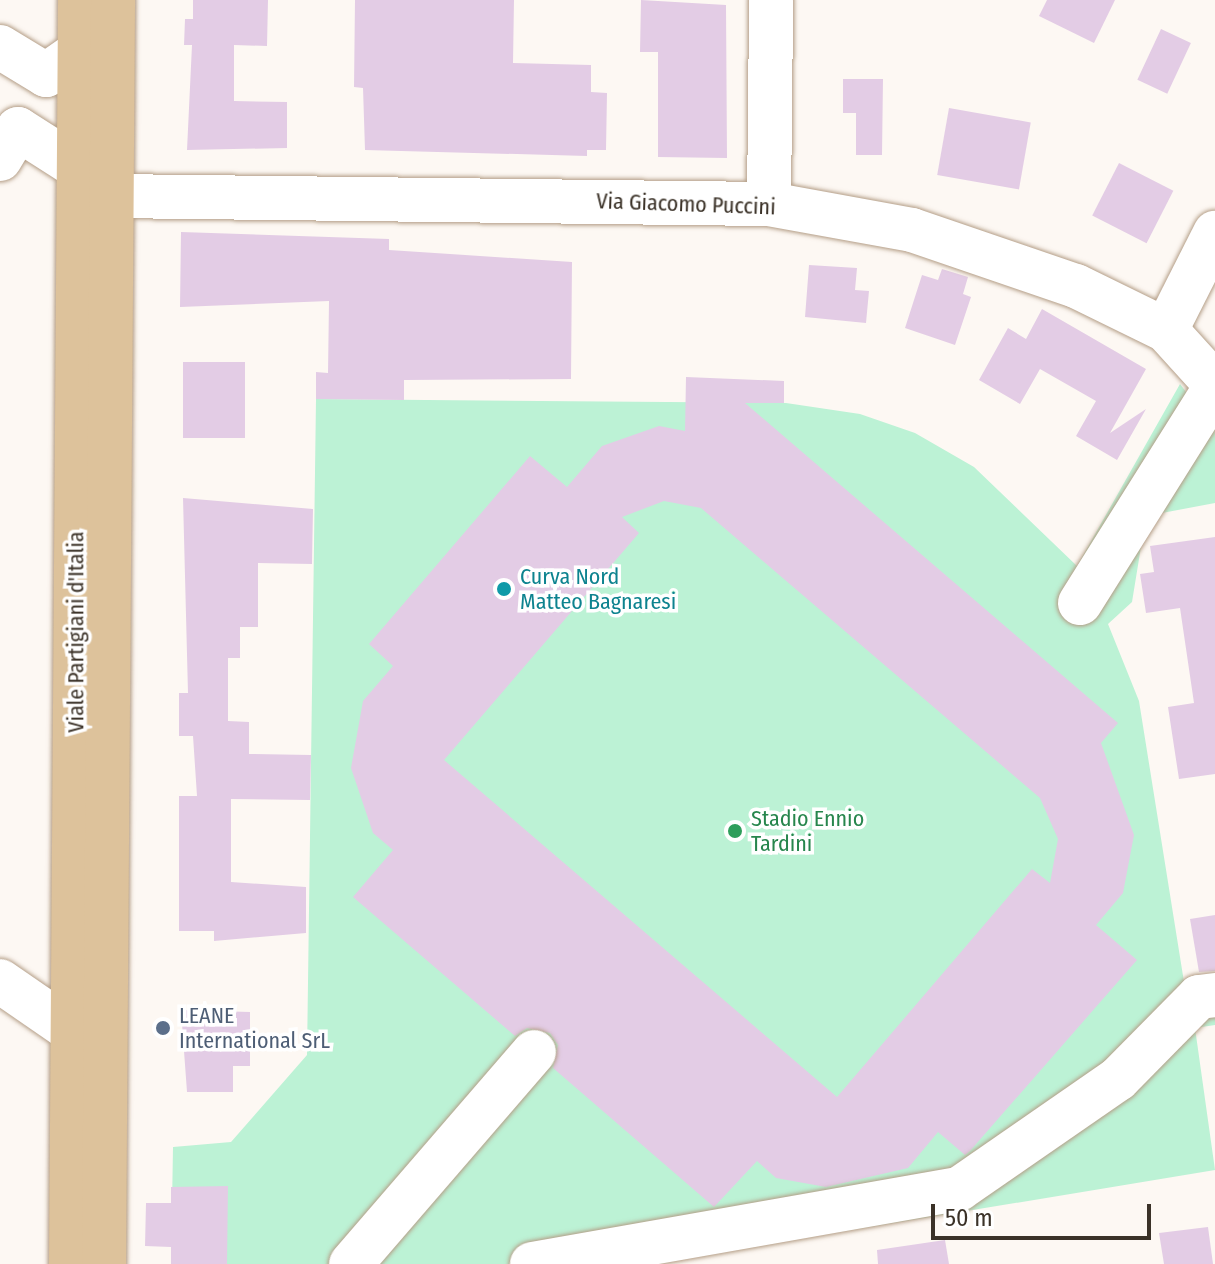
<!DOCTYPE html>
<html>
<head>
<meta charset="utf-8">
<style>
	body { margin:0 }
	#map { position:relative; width:1215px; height:1264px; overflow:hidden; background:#fdf8f3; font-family:"Fira Sans Condensed",sans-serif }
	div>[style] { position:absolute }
	.green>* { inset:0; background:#bcf2d5 }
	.building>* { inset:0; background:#e3cce5; transform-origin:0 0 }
	.roads { filter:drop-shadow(0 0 2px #b49e87) drop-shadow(0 0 2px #b49e87) }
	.minor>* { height:44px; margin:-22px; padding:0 22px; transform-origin:22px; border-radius:22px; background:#fff }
	.major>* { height:44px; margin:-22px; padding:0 22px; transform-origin:22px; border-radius:22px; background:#ddc29b }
	.dots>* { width:22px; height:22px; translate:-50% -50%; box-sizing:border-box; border:4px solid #fff; border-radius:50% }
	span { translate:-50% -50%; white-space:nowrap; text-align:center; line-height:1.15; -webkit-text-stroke:7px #fff; paint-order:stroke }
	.street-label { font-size:22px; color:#3b3228 }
	.culture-label { font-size:22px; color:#0d838f }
	.left { translate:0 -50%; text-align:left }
	.leisure-label { font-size:22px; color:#27864d }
	.service-label { font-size:22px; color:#4e5e75 }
	.scale { position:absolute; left:931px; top:1204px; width:220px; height:36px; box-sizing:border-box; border:4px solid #3b3228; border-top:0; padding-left:10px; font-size:24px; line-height:28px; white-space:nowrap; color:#3b3228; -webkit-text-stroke:6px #fff; paint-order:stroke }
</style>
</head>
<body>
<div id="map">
	<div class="green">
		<div style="clip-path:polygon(1180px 384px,1215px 430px,1215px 503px,1146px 516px,1132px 602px,1108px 624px,1139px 701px,1184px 982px,1215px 977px,1215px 1025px,1195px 1028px,1215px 1170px,646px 1264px,171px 1264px,173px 1147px,231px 1142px,307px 1055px,316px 399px,786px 403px,860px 414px,915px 433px,974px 467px,1077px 566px)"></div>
	</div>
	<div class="building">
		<div style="clip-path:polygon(193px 0,268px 0,267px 46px,234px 45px,234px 101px,287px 102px,287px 148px,187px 150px,192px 45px,184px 45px,185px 19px,193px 19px)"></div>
		<div style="clip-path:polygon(355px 0,514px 0,513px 63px,591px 65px,591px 92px,607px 93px,606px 150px,587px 150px,587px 156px,365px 150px,363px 88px,354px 87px)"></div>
		<div style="clip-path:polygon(641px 0,726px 5px,727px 158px,658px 157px,658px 52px,640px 52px)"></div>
		<div style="clip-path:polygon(1047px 0,1115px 0,1094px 43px,1039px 16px)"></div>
		<div style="left:1161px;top:29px;width:33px;height:56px;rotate:25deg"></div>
		<div style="clip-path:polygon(843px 79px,883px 79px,882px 155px,856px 155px,856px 113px,843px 113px)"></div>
		<div style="left:949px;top:108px;width:83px;height:68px;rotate:10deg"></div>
		<div style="left:1119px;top:163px;width:61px;height:59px;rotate:27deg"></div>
		<div style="clip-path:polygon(181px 232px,389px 239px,389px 250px,572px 262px,571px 379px,404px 380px,404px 400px,316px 399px,316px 372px,328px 373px,329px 301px,180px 307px)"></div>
		<div style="clip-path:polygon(809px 265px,857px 268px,855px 290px,869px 291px,866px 323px,805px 317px)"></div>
		<div style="clip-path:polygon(942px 269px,968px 277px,963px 294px,971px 297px,955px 345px,905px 328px,922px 275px,938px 280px)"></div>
		<div style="clip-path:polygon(1042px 309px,1146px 369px,1110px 433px,1146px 409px,1117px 460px,1076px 436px,1096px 401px,1040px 369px,1020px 404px,979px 380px,1008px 328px,1026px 339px)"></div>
		<div style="left:183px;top:362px;width:62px;height:76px"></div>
		<div style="clip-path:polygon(evenodd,686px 377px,784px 381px,784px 403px,745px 403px,1118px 723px,1101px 743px,1134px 835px,1123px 893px,1096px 925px,1137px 960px,970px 1151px,965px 1155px,938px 1132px,908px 1168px,826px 1187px,776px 1178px,757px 1161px,714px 1207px,553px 1068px,558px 1045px,550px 1033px,527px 1028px,515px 1036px,353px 897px,393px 850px,373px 833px,351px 768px,363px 701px,393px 666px,369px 644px,530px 456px,567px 487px,602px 446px,659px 426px,685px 431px,686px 377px,664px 501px,701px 508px,1040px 798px,1058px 839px,1050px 883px,1032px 869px,837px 1097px,444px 760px,639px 533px,622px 517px,664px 501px)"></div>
		<div style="clip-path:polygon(183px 498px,313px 509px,312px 564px,258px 563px,258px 627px,240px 627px,240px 658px,228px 658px,228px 721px,249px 722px,249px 754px,311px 755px,310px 800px,231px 799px,231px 882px,306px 887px,306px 933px,214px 941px,214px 931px,179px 931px,179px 796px,197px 796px,193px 736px,179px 736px,179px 693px,188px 693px)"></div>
		<div style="clip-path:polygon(1215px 537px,1215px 774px,1179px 779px,1168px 707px,1194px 703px,1180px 608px,1146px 613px,1140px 574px,1154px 572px,1150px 546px)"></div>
		<div style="clip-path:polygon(1215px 915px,1215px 971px,1199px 972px,1190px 919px)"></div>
		<div style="clip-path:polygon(181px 1010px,250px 1012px,250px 1066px,233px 1066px,233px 1092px,187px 1092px)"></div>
		<div style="clip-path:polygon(228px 1186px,227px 1264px,171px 1264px,171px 1247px,145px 1246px,146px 1203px,171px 1203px,171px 1187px)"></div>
		<div style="clip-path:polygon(1208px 1227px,1213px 1264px,1164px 1264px,1159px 1233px)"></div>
		<div style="clip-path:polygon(945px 1240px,949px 1264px,878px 1264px,877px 1250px)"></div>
	</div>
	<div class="roads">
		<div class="minor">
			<div style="left:0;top:47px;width:54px;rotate:31.3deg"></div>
			<div style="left:46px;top:75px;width:40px;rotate:-34.9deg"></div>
			<div style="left:0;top:159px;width:35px;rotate:-59deg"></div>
			<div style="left:18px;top:129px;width:72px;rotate:32.6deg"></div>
			<div style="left:111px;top:196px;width:658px;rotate:0.7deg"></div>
			<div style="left:769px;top:204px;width:145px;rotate:10.3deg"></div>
			<div style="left:912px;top:230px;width:173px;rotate:18.9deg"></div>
			<div style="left:1076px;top:286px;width:100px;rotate:26.1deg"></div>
			<div style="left:1166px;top:330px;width:73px;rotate:47.8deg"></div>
			<div style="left:769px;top:204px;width:204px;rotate:-89.4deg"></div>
			<div style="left:1166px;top:330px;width:109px;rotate:-63.2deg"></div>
			<div style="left:1080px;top:603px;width:254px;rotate:-57.9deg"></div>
			<div style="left:0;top:981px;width:90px;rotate:34.6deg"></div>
			<div style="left:351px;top:1264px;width:280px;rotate:-49.2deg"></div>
			<div style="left:532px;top:1264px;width:434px;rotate:-10deg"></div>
			<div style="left:959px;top:1189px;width:193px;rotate:-34.7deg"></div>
			<div style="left:1118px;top:1079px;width:115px;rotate:-45.4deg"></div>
			<div style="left:1199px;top:997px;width:16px;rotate:-7deg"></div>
		</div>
		<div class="major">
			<div style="left:71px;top:1264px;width:1264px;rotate:-89.59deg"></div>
			<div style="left:104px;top:1264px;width:1264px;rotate:-89.59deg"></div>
		</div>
	</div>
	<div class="dots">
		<div style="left:504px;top:589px;background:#0f9aa8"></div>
		<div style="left:735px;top:831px;background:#2e9e5b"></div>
		<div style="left:163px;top:1028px;background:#5c6f8a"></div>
	</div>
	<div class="street-label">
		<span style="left:686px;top:204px;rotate:2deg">Via Giacomo Puccini</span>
		<span style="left:76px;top:632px;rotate:-90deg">Viale Partigiani d'Italia</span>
	</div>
	<div class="culture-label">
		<span class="left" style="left:520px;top:589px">Curva Nord<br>Matteo Bagnaresi</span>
	</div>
	<div class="leisure-label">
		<span class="left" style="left:751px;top:831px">Stadio Ennio<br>Tardini</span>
	</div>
	<div class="service-label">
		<span class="left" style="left:179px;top:1028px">LEANE<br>International SrL</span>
	</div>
	<div class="scale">50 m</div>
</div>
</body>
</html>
